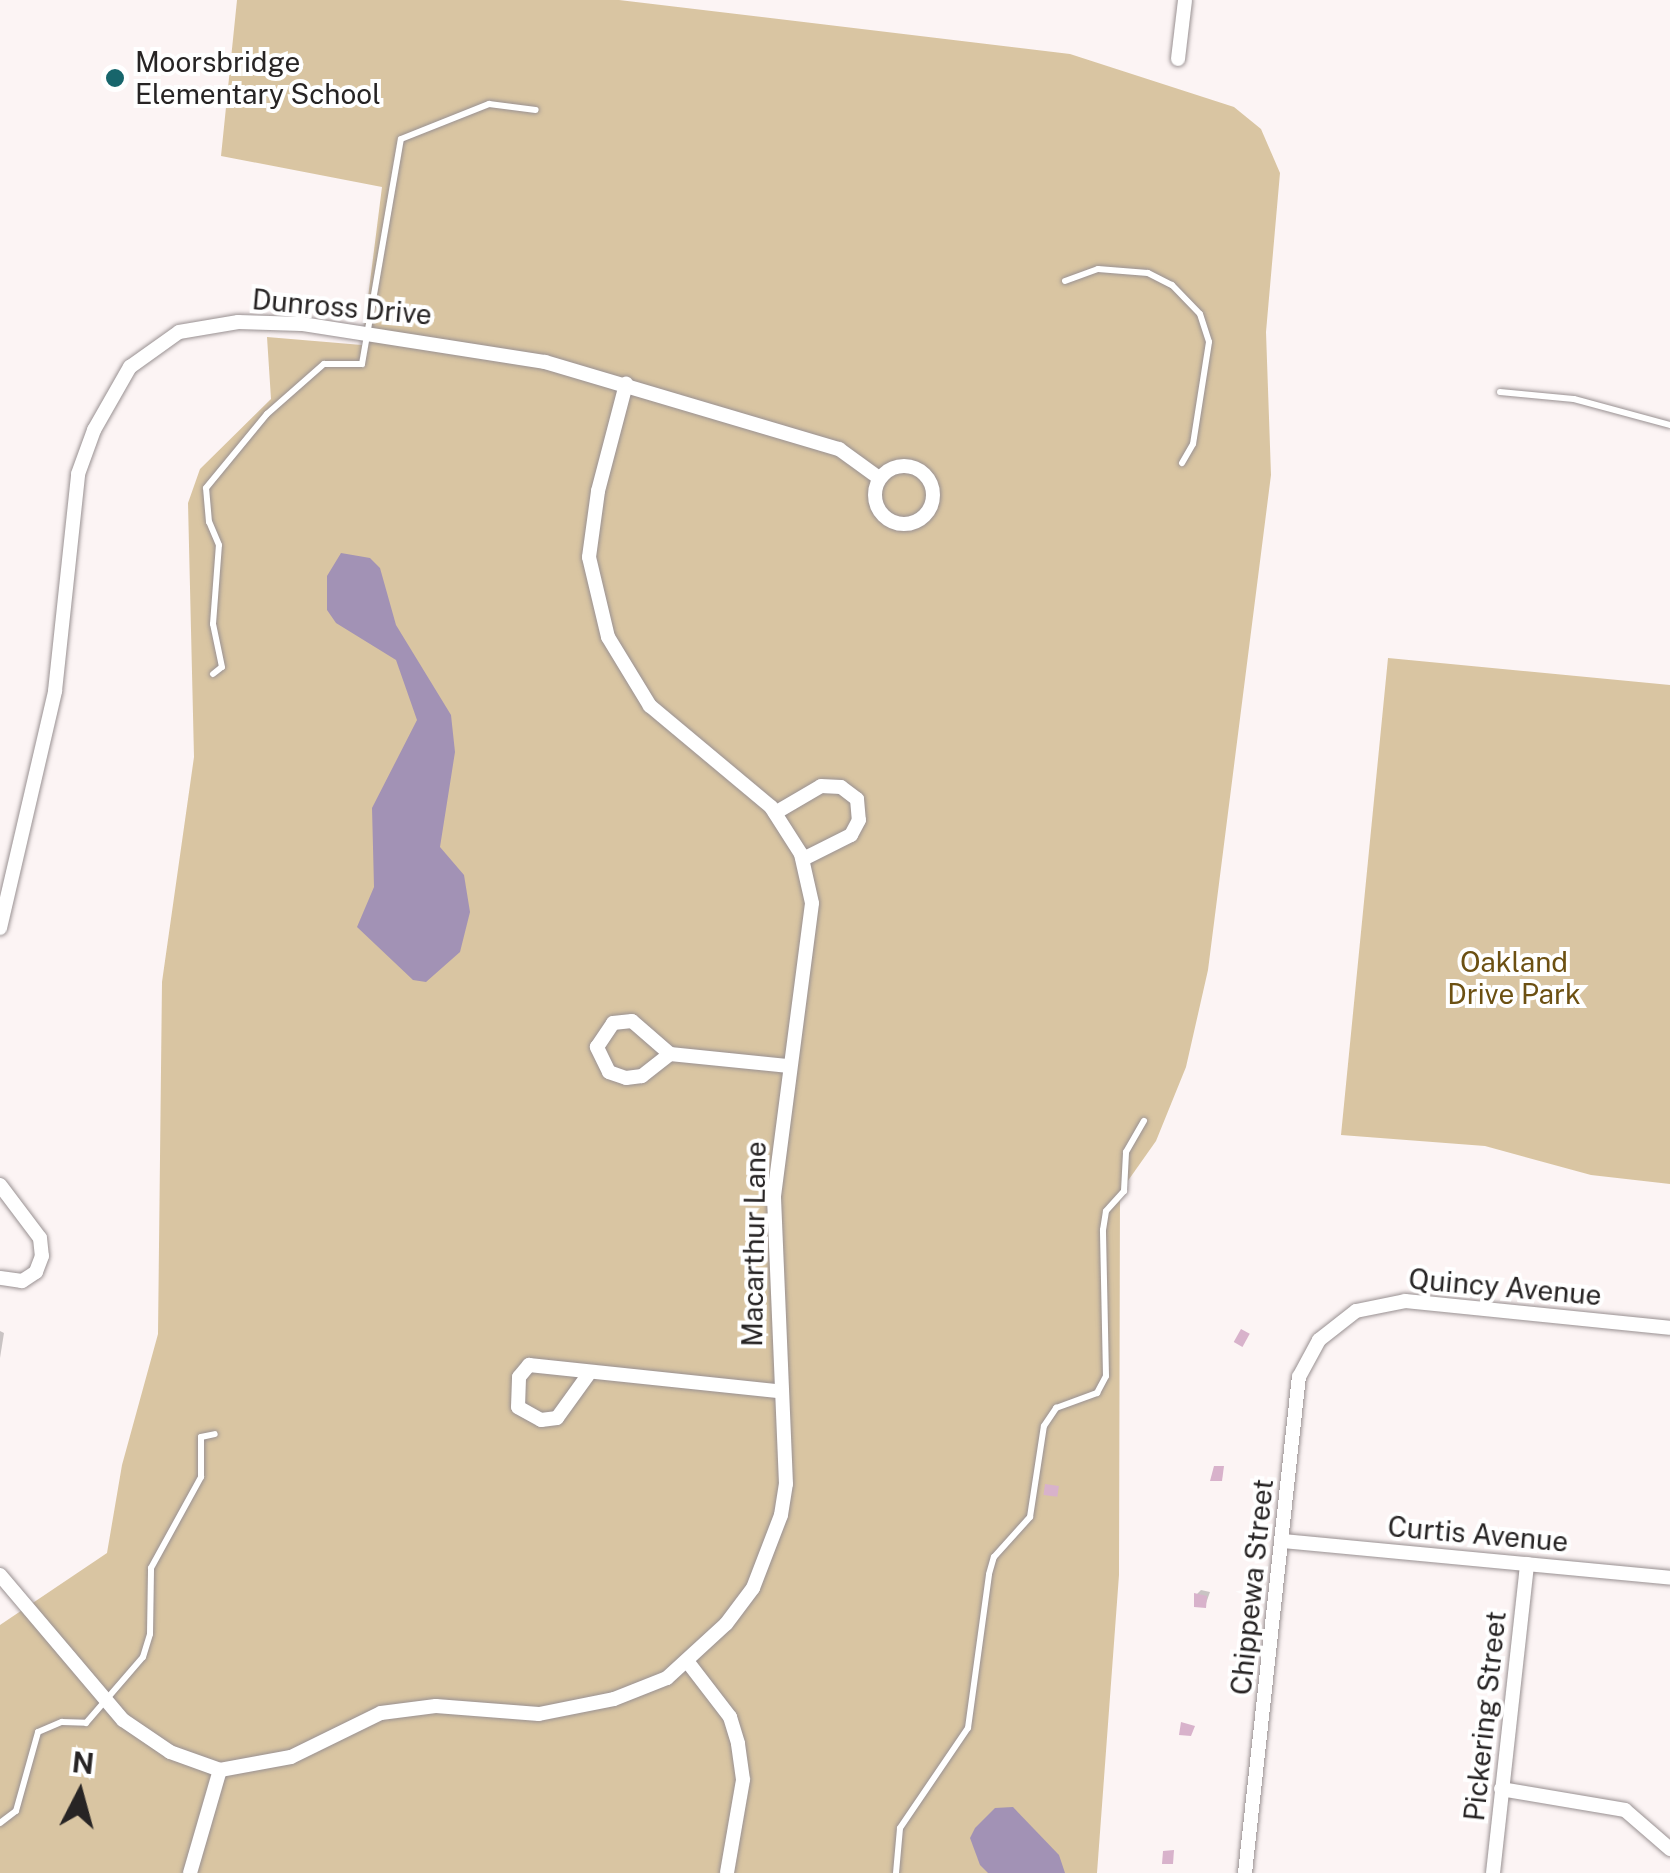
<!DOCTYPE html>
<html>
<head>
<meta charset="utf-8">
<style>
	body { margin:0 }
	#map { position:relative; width:1670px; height:1873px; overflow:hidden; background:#fcf4f4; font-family:"Public Sans",sans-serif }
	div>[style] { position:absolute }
	.green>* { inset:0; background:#d9c5a2 }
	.water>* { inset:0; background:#a292b5 }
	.shadow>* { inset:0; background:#0003 }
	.building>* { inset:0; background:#d8b2cb; transform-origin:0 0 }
	.roads { filter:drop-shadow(0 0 2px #999192) drop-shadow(0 0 2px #999192) }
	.service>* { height:6px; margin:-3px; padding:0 3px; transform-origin:3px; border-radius:3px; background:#fff }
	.minor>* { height:14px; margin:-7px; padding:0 7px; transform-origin:7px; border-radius:7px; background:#fff }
	.minor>.ring { margin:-7px; padding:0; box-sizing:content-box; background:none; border:14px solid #fff; border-radius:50% }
	.dots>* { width:28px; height:28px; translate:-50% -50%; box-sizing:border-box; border:5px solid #fff; border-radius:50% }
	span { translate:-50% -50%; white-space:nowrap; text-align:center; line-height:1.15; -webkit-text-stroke:8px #fff; paint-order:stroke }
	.poi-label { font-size:28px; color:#272424 }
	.left { translate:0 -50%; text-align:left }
	.street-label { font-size:28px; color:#272424 }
	.park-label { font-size:28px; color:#6c5012 }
	.north { position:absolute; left:30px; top:1743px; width:100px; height:100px; -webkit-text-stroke:8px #fff; paint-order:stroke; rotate:6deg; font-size:28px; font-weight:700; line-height:40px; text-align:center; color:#272424 }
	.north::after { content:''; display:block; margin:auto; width:35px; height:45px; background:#272424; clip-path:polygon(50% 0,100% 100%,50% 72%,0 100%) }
</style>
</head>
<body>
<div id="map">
	<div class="green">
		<div style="clip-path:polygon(237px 0,619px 0,1070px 54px,1234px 107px,1261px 129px,1280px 173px,1266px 332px,1271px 475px,1208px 970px,1186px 1067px,1156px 1141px,1120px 1192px,1119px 1575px,1097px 1873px,0 1873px,0 1625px,107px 1553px,122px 1465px,158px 1334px,162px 982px,194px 757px,188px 503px,200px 469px,271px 399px,267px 337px,362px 345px,382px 187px,221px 156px)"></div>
		<div style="clip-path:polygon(1388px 658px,1670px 685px,1670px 1184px,1591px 1175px,1485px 1146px,1341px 1135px)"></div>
	</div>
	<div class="water">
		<div style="clip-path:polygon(341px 553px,370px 558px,380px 568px,396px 625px,451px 715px,455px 752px,440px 847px,464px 875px,470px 912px,460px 952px,426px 982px,413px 980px,357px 927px,374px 887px,372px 808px,417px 720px,396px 660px,336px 623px,327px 610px,327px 576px)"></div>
		<div style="clip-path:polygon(1013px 1807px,1059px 1855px,1065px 1873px,988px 1873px,980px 1865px,970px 1838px,975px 1828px,995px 1808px)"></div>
	</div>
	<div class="shadow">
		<div style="clip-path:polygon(0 1331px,4px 1333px,0 1358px)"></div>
		<div style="clip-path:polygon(1201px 1590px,1210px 1592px,1205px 1606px,1197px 1594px)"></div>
	</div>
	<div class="building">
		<div style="left:1241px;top:1329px;width:10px;height:15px;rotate:29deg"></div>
		<div style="clip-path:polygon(1214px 1466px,1224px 1466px,1222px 1481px,1210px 1481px)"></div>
		<div style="left:1045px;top:1484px;width:14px;height:11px;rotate:8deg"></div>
		<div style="clip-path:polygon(1194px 1593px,1207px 1596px,1206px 1608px,1194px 1607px)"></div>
		<div style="clip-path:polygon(1181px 1722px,1195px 1726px,1191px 1736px,1179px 1735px)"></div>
		<div style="clip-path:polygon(1174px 1850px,1173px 1864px,1162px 1864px,1163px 1851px)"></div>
	</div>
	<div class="roads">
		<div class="service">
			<div style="left:1065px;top:281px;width:35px;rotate:-20deg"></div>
			<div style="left:1098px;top:269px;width:50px;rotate:4.6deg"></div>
			<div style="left:1148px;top:273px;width:27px;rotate:27deg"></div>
			<div style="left:1172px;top:285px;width:40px;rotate:46deg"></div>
			<div style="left:1200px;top:314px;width:29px;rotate:72deg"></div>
			<div style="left:1209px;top:342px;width:103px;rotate:98.9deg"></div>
			<div style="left:1193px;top:444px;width:22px;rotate:120deg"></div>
			<div style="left:1500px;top:392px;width:74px;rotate:5.4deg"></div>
			<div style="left:1574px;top:399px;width:99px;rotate:15.2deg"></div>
			<div style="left:213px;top:674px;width:11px;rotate:-38deg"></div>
			<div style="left:222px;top:667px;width:44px;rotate:-101.8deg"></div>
			<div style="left:213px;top:624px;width:79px;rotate:-85.7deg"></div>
			<div style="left:219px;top:545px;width:25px;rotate:-113deg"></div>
			<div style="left:209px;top:522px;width:34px;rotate:-95deg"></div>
			<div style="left:206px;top:488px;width:96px;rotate:-50.5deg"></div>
			<div style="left:267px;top:414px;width:76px;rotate:-41.3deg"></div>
			<div style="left:324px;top:364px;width:38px"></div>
			<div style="left:362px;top:364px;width:228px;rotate:-80.2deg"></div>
			<div style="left:401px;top:139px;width:95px;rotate:-21.7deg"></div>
			<div style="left:489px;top:104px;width:47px;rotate:7.3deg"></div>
			<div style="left:0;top:1823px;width:20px;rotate:-37deg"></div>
			<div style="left:16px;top:1811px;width:82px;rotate:-74.4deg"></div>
			<div style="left:38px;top:1732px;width:26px;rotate:-23deg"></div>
			<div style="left:62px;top:1722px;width:24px;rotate:2deg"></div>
			<div style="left:86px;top:1723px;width:87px;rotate:-49.2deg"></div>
			<div style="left:143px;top:1657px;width:24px;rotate:-73deg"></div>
			<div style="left:150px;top:1634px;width:66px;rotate:-89.1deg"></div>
			<div style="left:151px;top:1568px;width:104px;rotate:-61.2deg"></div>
			<div style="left:201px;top:1477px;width:40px;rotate:-90deg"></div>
			<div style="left:201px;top:1437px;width:14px;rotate:-12deg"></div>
			<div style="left:896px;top:1873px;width:45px;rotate:-84.9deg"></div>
			<div style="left:900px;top:1828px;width:121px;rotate:-55.8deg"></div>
			<div style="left:968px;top:1728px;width:155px;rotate:-82.2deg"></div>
			<div style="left:989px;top:1574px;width:18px;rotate:-74deg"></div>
			<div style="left:994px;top:1557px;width:54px;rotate:-48deg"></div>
			<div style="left:1030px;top:1517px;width:92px;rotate:-81.3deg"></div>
			<div style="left:1044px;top:1426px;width:22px;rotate:-56deg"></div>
			<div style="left:1056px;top:1408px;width:44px;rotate:-20.1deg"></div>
			<div style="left:1097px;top:1393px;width:19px;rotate:-62deg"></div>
			<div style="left:1106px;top:1376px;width:146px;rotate:-91.2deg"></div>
			<div style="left:1103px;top:1230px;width:19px;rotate:-81deg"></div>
			<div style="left:1106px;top:1211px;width:27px;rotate:-48deg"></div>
			<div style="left:1124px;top:1191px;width:39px;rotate:-87deg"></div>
			<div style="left:1126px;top:1152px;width:36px;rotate:-60deg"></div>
		</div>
		<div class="minor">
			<div style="left:1178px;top:59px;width:59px;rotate:-83.2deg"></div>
			<div class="ring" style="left:875px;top:466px;width:44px;height:44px"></div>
			<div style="left:775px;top:813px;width:53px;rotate:-30.4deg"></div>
			<div style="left:821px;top:786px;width:20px;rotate:3deg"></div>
			<div style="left:841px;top:787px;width:20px;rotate:37deg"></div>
			<div style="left:857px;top:799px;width:21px;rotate:85deg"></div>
			<div style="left:859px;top:820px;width:17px;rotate:118deg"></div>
			<div style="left:851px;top:835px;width:54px;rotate:153.4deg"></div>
			<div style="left:0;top:928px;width:243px;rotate:-76.9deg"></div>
			<div style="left:55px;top:691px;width:218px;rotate:-83.9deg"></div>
			<div style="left:78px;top:474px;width:47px;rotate:-70deg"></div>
			<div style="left:94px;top:430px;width:73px;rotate:-60.3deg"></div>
			<div style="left:130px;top:367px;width:60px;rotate:-35.5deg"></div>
			<div style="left:179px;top:332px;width:60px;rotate:-9.6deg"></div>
			<div style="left:238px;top:322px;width:64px;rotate:1.8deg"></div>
			<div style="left:302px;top:324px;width:246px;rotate:8.9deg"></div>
			<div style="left:545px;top:362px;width:307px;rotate:16.5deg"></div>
			<div style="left:839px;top:449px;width:49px;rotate:35.9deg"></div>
			<div style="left:670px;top:1054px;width:36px;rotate:142deg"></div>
			<div style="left:642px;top:1076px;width:16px;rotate:173deg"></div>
			<div style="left:626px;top:1078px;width:18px;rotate:-161deg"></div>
			<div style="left:609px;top:1072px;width:28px;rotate:-116deg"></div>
			<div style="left:597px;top:1047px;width:29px;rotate:-56deg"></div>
			<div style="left:613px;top:1023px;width:19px;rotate:-6deg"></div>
			<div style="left:632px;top:1021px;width:50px;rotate:41deg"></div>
			<div style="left:670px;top:1054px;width:120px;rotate:5.8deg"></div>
			<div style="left:0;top:1185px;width:66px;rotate:53deg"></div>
			<div style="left:40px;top:1238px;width:18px;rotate:84deg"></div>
			<div style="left:42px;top:1256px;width:17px;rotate:111deg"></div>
			<div style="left:36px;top:1272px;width:17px;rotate:147deg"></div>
			<div style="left:22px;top:1281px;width:22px;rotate:-172deg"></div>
			<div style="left:588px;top:1375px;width:53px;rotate:125.8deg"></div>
			<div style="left:557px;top:1418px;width:16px;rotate:173deg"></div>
			<div style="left:541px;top:1420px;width:26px;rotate:-151deg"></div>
			<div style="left:518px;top:1407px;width:30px;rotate:-88deg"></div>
			<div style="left:519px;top:1377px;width:16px;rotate:-50deg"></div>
			<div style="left:529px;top:1365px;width:250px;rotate:6deg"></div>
			<div style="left:1282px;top:1541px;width:390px;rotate:5.4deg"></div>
			<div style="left:0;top:1575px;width:190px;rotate:49.7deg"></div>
			<div style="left:123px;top:1720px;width:57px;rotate:34.2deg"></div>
			<div style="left:170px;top:1752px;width:53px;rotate:19.8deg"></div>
			<div style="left:220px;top:1770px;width:72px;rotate:-10.4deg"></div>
			<div style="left:291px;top:1757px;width:100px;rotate:-26.1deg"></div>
			<div style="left:381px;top:1713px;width:55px;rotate:-7.3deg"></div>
			<div style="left:436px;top:1706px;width:103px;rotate:4.4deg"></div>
			<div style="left:539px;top:1714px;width:76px;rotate:-11.3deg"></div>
			<div style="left:614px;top:1699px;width:57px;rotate:-21.6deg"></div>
			<div style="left:667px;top:1678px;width:80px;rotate:-42.5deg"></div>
			<div style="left:726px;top:1624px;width:45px;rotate:-53.1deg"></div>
			<div style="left:753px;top:1588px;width:78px;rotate:-69deg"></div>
			<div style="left:781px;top:1515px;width:31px;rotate:-81deg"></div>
			<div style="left:786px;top:1484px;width:288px;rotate:-92.4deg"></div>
			<div style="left:774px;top:1196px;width:295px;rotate:-82.6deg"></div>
			<div style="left:812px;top:903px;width:50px;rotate:-102.7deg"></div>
			<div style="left:801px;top:854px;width:56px;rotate:-122.6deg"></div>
			<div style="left:771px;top:807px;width:158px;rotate:-140.1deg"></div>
			<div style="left:650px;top:706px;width:81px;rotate:-121.3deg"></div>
			<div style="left:608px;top:637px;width:82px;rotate:-103.4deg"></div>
			<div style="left:589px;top:557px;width:67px;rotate:-82.2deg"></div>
			<div style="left:598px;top:491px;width:111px;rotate:-75.3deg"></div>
			<div style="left:687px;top:1661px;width:71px;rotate:52.5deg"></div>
			<div style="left:730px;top:1717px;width:28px;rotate:73deg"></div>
			<div style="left:738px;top:1744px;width:36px;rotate:82deg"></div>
			<div style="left:743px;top:1780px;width:94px;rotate:99.8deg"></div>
			<div style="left:1501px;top:1789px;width:126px;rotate:9.6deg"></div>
			<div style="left:1625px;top:1810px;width:60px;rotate:40.9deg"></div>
			<div style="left:190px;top:1873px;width:107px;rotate:-73.8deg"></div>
			<div style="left:1245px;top:1873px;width:499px;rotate:-83.8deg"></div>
			<div style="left:1299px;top:1377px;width:42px;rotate:-61.6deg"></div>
			<div style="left:1319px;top:1340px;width:47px;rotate:-38.1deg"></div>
			<div style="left:1356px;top:1311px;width:50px;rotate:-11.5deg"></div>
			<div style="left:1405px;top:1301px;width:266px;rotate:5.8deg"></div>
			<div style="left:1493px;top:1873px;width:311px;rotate:-83.7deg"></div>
		</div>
	</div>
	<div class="dots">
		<div style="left:115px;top:78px;background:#17656b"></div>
	</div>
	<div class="poi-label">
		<span class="left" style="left:135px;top:78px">Moorsbridge<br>Elementary School</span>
	</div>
	<div class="street-label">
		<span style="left:342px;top:307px;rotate:5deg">Dunross Drive</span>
		<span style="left:754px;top:1244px;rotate:-89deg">Macarthur Lane</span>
		<span style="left:1505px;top:1287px;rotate:5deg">Quincy Avenue</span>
		<span style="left:1478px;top:1534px;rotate:5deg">Curtis Avenue</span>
		<span style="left:1252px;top:1587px;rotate:-84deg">Chippewa Street</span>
		<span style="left:1485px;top:1716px;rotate:-84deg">Pickering Street</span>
	</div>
	<div class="park-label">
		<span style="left:1514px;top:978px">Oakland<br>Drive Park</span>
	</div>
	<div class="north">N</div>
</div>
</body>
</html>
